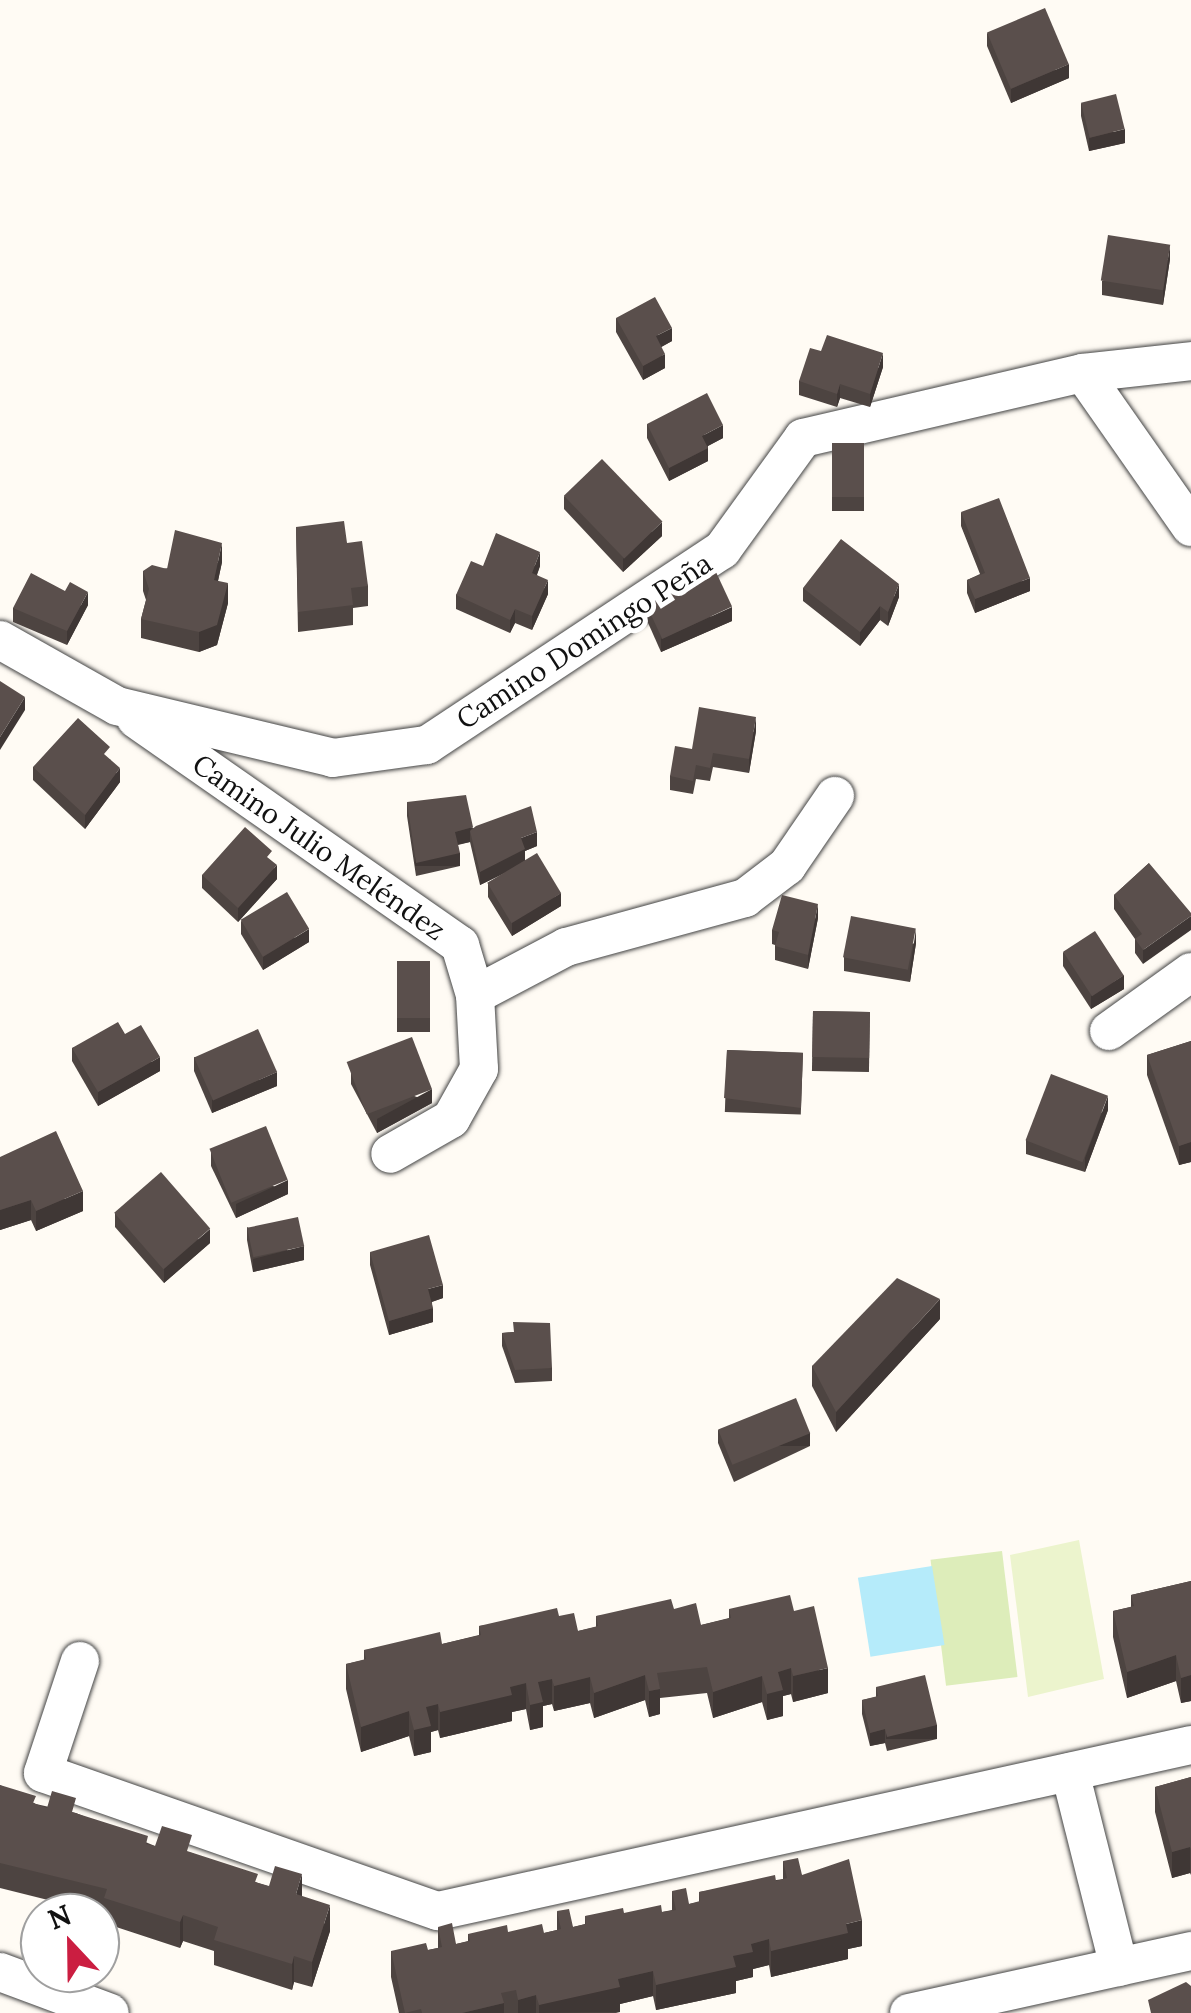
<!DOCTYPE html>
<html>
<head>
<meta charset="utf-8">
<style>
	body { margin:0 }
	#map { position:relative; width:1191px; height:2013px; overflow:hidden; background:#fffbf4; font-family:Lora,serif }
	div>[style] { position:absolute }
	.green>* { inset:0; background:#ddedba; transform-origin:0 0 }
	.pitch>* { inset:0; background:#ecf4cd }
	.water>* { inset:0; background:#b5ebfa; transform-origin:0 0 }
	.roads { filter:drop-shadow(0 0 2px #444) drop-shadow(0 0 2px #444) }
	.minor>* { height:38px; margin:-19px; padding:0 19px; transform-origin:19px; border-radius:19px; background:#fff }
	.wall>* { inset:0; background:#4d4441; transform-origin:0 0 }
	.shaded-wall>* { inset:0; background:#3f3735; transform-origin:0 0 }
	.building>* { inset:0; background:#5a4f4c; transform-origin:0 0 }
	span { translate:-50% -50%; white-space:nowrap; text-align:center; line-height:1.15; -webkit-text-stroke:10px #fff; paint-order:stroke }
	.street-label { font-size:28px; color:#111 }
	.north { position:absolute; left:20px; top:1893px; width:100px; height:100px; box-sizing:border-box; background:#fff; border:2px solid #a0a0a0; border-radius:50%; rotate:338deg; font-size:28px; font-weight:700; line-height:40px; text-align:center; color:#111 }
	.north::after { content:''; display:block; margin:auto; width:35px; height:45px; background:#cb1e41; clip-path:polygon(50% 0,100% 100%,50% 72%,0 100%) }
</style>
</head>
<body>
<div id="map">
	<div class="green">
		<div style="left:1002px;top:1551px;width:127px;height:72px;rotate:83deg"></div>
	</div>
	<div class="pitch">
		<div style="clip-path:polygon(1079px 1540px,1104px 1679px,1028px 1697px,1010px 1555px)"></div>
	</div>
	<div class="water">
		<div style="left:932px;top:1566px;width:80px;height:75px;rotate:81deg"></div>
	</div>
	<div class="roads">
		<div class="minor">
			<div style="left:1083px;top:373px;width:188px;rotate:55deg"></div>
			<div style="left:0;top:640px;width:134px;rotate:29.4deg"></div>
			<div style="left:117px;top:706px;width:222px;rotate:13.5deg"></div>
			<div style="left:333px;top:758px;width:95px;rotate:-7.9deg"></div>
			<div style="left:427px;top:745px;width:354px;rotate:-33.5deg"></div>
			<div style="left:722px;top:550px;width:138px;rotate:-54.1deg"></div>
			<div style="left:803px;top:438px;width:287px;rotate:-13.1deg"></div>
			<div style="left:1083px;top:373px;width:109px;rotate:-6.3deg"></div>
			<div style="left:136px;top:719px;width:395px;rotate:34.9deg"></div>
			<div style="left:460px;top:945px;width:52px;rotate:73.3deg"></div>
			<div style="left:475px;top:995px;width:74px;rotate:86.9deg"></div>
			<div style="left:479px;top:1069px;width:57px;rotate:119.2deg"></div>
			<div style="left:451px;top:1119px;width:70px;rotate:150.2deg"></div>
			<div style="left:475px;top:995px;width:103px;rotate:-27.8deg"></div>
			<div style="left:566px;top:947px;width:186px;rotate:-15.3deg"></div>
			<div style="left:745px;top:898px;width:53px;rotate:-37.3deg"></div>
			<div style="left:787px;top:866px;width:85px;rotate:-55.6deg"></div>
			<div style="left:1109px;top:1031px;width:101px;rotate:-35.7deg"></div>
			<div style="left:80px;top:1661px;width:118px;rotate:108.3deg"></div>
			<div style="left:43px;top:1773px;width:418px;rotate:19.3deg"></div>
			<div style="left:438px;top:1911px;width:771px;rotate:-12.43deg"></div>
			<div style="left:1070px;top:1772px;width:201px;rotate:75.9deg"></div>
			<div style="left:0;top:1972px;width:117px;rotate:20.4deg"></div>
			<div style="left:909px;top:2013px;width:289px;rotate:-12.4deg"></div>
		</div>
	</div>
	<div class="wall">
		<div style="clip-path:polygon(987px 33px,1069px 78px,1011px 103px,987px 46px)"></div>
		<div style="clip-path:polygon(1081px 103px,1125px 143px,1089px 151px,1081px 116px)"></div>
		<div style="clip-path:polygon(1170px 259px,1163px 305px,1102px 295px,1102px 281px)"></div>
		<div style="clip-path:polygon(616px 318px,672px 341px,661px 347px,665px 368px,643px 380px,616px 332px)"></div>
		<div style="clip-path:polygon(883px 367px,870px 407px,840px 398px,837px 407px,799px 395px,799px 381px)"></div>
		<div style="clip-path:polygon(647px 424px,723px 438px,708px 446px,708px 461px,669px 481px,647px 438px)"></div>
		<div style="left:864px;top:443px;width:68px;height:32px;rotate:90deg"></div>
		<div style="clip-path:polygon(564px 496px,662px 536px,623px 572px,564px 509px)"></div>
		<div style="clip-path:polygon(961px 512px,1030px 591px,975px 613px,967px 593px,967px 580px,980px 574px,961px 526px)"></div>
		<div style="clip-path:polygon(296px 527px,347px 543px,368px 586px,368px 606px,353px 608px,353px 625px,298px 632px)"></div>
		<div style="clip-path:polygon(222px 562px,218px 581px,228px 603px,217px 645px,199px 652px,141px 638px,141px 619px,146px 600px,143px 591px,143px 571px)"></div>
		<div style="clip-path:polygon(483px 566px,540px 566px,537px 575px,548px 594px,532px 630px,515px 623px,510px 633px,456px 609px,456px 595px)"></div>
		<div style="clip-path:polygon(803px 588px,899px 597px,888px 626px,880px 620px,860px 646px,803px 601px)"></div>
		<div style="clip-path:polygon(645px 602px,732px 621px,661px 652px,645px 616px)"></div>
		<div style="clip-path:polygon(88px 605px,67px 645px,13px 622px,13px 608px)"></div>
		<div style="clip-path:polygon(756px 731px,749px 773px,713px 767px,710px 781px,696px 779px,693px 794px,670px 790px,670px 776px,692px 749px)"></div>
		<div style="clip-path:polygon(110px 759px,120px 782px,85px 829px,33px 780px,33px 767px)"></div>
		<div style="clip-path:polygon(407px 802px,473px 828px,537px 846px,525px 851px,525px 861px,561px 906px,512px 936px,488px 897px,488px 884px,511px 870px,480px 885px,470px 842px,458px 845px,460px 866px,416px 876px,407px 816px)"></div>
		<div style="clip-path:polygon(272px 862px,277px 879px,238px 922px,202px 888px,202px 875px)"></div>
		<div style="clip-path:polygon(1149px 863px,1143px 964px,1135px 953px,1135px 939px,1114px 909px,1114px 895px)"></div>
		<div style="clip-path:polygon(818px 918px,808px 969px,775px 960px,775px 945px,772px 944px,772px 930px)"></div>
		<div style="clip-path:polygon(241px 921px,309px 942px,263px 970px,241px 934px)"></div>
		<div style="clip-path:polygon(916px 943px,910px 982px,844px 971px,844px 957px)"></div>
		<div style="clip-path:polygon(1063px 952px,1124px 989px,1091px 1009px,1063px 966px)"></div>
		<div style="left:397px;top:961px;width:33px;height:71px"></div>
		<div style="left:813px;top:1011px;width:57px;height:60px;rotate:1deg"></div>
		<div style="clip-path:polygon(125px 1034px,160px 1071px,98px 1106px,72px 1061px,72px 1048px)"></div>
		<div style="clip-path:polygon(1191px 1041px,1191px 1162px,1179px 1165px,1147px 1075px,1147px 1055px)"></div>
		<div style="left:727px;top:1050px;width:76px;height:62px;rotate:2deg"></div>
		<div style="clip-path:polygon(194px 1057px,277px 1086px,212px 1113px,194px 1071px)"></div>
		<div style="clip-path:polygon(351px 1071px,432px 1103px,377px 1133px,351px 1084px)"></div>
		<div style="clip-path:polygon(1108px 1110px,1085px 1172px,1026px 1154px,1026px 1140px)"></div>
		<div style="clip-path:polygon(211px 1152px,288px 1194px,236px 1218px,211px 1166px)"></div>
		<div style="clip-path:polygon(0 1157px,83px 1211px,36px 1231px,31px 1220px,0 1230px)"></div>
		<div style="clip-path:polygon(115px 1213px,210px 1243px,164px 1283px,115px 1227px)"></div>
		<div style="clip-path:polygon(247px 1227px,304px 1260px,253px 1272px,247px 1240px)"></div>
		<div style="clip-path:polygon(370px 1252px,443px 1298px,432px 1302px,433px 1322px,389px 1335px,370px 1265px)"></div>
		<div style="clip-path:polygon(940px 1319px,836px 1432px,812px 1386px,812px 1366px)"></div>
		<div style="clip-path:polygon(513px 1332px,552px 1368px,552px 1381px,515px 1383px,502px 1346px,502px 1333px)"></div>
		<div style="clip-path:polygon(718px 1430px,810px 1446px,734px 1482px,718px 1443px)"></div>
		<div style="clip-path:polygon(1191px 1581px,1191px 1701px,1181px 1703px,1176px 1681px,1127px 1698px,1113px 1637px,1113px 1611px,1131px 1607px,1131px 1595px)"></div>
		<div style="clip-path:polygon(674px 1609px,701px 1625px,729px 1618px,729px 1609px,794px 1611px,828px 1693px,793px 1702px,791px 1694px,783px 1696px,783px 1716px,767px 1720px,762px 1702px,713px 1718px,707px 1693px,660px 1698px,660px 1714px,649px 1717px,645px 1700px,594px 1718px,590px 1703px,554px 1711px,552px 1704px,543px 1706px,543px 1727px,530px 1730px,526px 1709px,512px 1712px,512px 1721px,440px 1738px,438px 1730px,431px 1732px,431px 1752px,414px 1756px,409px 1736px,361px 1752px,346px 1689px,346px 1664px,364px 1660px,364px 1650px,442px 1644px,479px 1635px,479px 1626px,559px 1616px,578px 1631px,596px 1627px,596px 1616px)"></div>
		<div style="clip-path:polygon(876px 1687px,937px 1739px,887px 1751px,885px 1743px,870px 1746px,862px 1714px,862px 1700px,876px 1697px)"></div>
		<div style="clip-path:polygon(1191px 1777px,1191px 1875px,1190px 1873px,1172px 1878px,1155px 1812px,1155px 1787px)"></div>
		<div style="clip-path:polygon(0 1785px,36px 1804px,76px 1813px,155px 1846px,192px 1853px,258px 1883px,302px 1897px,330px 1931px,312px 1987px,294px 1982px,292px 1990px,214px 1965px,214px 1951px,183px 1941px,180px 1948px,104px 1923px,104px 1914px,0 1888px)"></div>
		<div style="clip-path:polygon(783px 1861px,802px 1875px,862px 1946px,848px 1949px,848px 1959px,771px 1977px,769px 1965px,753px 1969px,753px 1977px,736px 1981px,736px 1993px,656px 2010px,653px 1996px,620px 2004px,620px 2012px,616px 2013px,399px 2013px,391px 1977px,391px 1951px,428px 1950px,438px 1948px,438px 1927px,456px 1944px,468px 1941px,468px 1934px,544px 1933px,557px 1930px,557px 1911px,573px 1927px,585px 1924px,585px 1916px,662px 1912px,672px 1910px,672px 1891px,689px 1904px,699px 1902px,699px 1892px,783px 1879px)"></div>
	</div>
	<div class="shaded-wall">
		<div style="clip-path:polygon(1069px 64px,1069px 78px,1011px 103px,1011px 89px)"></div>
		<div style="clip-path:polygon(1125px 129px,1125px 143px,1089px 151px,1089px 138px)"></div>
		<div style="clip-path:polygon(1170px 245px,1170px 259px,1163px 305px,1163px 291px)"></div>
		<div style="clip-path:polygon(672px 328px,672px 341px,656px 350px,656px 336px)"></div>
		<div style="clip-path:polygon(883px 353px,883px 367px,870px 407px,870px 394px)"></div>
		<div style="clip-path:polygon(665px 354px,665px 368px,643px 380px,643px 366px)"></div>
		<div style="clip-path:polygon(840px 384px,840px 398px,837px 407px,837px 394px)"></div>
		<div style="clip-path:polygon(723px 425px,723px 438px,702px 449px,702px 436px)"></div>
		<div style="clip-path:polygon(708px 448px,708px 461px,669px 481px,669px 468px)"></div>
		<div style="clip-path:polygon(662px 522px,662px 536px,623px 572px,623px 559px)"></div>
		<div style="clip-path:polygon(222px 543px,222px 562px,214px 599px,214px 580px)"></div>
		<div style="clip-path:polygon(540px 552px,540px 566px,532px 587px,532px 573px)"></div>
		<div style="clip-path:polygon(1030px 578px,1030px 591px,975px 613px,975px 599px)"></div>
		<div style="clip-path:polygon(548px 580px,548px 594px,532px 630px,532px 616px)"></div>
		<div style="clip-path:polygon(228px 583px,228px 603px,217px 645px,199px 652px,199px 632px)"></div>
		<div style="clip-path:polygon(899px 584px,899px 597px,888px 626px,888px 612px)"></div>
		<div style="clip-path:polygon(88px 592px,88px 605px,67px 645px,67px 631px)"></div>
		<div style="clip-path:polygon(880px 606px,880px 620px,860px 646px,860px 632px)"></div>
		<div style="clip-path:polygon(732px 607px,732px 621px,661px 652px,661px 639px)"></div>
		<div style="clip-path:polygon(515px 609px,515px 623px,510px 633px,510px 620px)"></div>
		<div style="clip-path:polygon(25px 697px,25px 710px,0 750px,0 737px)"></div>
		<div style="clip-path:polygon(756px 717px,756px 731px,749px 773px,749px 759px)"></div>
		<div style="clip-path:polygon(120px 768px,120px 782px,85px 829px,85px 815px)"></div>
		<div style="clip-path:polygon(473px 827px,470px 831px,470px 842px,455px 845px,455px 832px)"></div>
		<div style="clip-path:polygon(537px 832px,537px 846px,525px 851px,525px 863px,480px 885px,480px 872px,521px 838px)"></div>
		<div style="left:460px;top:853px;width:13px;height:45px;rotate:90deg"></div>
		<div style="clip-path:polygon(277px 865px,277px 879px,238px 922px,238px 908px)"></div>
		<div style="clip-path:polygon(561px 893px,561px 906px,512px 936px,512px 922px)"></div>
		<div style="clip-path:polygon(818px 904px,818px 918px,808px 969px,808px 955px)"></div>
		<div style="clip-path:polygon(1191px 916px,1191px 930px,1143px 964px,1143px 950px)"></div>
		<div style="clip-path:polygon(309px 929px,309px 942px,263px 970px,263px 957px)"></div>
		<div style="clip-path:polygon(916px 929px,916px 943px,910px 982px,910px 969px)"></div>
		<div style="clip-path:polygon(1124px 975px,1124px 989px,1091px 1009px,1091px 996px)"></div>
		<div style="clip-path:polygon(160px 1057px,160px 1071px,98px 1106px,98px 1092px)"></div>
		<div style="clip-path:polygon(277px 1072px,277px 1086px,212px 1113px,212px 1100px)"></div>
		<div style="clip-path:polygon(432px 1089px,432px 1103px,377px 1133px,377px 1119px)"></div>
		<div style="clip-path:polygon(1108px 1096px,1108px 1110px,1085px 1172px,1085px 1158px)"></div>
		<div style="clip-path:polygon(1191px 1142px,1191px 1162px,1179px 1165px,1179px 1146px)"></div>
		<div style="clip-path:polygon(288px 1180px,288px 1194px,236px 1218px,236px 1204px)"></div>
		<div style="clip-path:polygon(83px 1191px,83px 1211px,36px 1231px,36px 1211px)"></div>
		<div style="clip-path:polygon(31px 1200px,31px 1220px,0 1230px,0 1210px)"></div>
		<div style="clip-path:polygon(210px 1229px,210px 1243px,164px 1283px,164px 1269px)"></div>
		<div style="clip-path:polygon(304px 1246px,304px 1260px,253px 1272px,253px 1259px)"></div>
		<div style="clip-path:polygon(443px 1285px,443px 1298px,428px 1303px,428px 1289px)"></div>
		<div style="clip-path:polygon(940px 1299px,940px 1319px,836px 1432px,836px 1412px)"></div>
		<div style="clip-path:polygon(433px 1308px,433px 1322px,389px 1335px,389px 1321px)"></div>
		<div style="left:810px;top:1433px;width:13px;height:84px;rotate:90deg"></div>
		<div style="clip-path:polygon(1176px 1655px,1176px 1681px,1127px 1698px,1127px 1672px)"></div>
		<div style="clip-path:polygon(791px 1668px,791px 1694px,783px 1696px,783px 1716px,767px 1720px,767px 1694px,778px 1672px)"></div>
		<div style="clip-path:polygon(828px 1668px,828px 1693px,793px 1702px,793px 1676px)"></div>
		<div style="clip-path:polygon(645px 1675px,645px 1700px,594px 1718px,594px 1693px)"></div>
		<div style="clip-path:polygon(1191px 1675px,1191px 1701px,1181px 1703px,1181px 1678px)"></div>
		<div style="clip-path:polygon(762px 1676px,762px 1702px,713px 1718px,713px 1692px)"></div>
		<div style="clip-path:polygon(590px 1677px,590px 1703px,554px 1711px,554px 1686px)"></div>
		<div style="clip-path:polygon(552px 1679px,552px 1704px,543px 1706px,543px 1727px,530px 1730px,530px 1705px,538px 1682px)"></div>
		<div style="clip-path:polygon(526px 1683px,526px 1709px,512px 1712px,512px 1721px,440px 1738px,440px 1712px,510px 1687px)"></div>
		<div style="clip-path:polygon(660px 1689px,660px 1714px,649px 1717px,649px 1691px)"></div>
		<div style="clip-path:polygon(438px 1704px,438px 1730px,431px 1732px,431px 1752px,414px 1756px,414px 1730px,426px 1707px)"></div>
		<div style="clip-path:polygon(409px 1711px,409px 1736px,361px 1752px,361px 1727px)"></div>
		<div style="left:937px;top:1725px;width:14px;height:51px;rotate:90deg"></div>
		<div style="clip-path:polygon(885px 1729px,885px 1743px,870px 1746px,870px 1733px)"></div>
		<div style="clip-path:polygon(1190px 1847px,1190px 1873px,1172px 1878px,1172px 1852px)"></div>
		<div style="clip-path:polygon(302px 1874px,302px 1900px,296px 1894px)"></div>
		<div style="clip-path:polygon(330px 1905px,330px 1931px,312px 1987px,312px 1962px)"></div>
		<div style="clip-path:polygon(183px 1915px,183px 1941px,180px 1948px,180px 1922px)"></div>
		<div style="clip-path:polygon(862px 1920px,862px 1946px,848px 1949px,848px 1959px,771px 1977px,771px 1951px,846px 1924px)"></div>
		<div style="clip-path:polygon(769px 1939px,769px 1965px,753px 1969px,753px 1977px,736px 1981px,736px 1993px,656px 2010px,656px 1985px,751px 1944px)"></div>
		<div style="clip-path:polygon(294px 1956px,294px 1982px,292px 1990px,292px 1964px)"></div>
		<div style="clip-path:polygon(653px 1971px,653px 1996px,620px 2004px,620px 2012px,539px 2013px,539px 2005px,618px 1979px)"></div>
		<div style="clip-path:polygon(536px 1995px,536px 2013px,518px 2013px,518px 2000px)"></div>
		<div style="clip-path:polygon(504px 2003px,504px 2013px,462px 2013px)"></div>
	</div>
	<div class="building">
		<div style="left:1045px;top:8px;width:61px;height:63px;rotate:67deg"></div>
		<div style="left:1116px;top:94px;width:36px;height:36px;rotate:76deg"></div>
		<div style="left:1108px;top:235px;width:63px;height:46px;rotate:9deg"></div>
		<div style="clip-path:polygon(655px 297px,672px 328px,656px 336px,665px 354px,643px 366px,616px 318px)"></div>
		<div style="clip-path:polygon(827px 335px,883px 353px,870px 394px,840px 384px,837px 394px,799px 381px,810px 348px,821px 351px)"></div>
		<div style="clip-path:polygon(707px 393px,723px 425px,702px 436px,708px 448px,669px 468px,647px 424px)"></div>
		<div style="left:864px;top:443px;width:54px;height:32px;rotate:90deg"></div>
		<div style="left:602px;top:459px;width:87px;height:53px;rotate:46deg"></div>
		<div style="clip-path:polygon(999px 498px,1030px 578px,975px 599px,967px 580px,985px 573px,961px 512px)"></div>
		<div style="clip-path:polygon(344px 521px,347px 543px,362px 541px,368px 586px,351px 588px,353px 605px,298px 612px,296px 527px)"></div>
		<div style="clip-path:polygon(175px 530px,222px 543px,214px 580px,228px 583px,217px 625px,199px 632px,141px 619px,149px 589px,143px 571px,152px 565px,167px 569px)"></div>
		<div style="clip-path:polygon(496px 533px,540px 552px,532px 573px,548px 580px,532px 616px,515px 609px,510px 620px,456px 595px,471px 561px,483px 566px)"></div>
		<div style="clip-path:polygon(841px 539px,899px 584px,888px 612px,880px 606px,860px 632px,803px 588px)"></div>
		<div style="left:716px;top:572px;width:38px;height:77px;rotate:65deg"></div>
		<div style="clip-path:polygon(31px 573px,65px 591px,70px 582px,88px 592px,67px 631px,13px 608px)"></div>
		<div style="clip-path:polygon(0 681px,25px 697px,0 737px)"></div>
		<div style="clip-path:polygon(699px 707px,756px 717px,749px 759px,713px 753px,710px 768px,696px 765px,693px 781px,670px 776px,675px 746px,692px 749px)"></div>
		<div style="clip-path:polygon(78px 718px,110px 747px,104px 754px,120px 768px,85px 815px,33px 767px)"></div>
		<div style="clip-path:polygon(466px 795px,473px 827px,455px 832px,460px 853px,416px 863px,407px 802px)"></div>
		<div style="clip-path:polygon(531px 806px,537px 832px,521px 838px,525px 849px,480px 872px,470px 831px,476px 826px)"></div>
		<div style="clip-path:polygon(245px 827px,272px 851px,267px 857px,277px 865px,238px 908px,202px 875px)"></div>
		<div style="left:537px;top:853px;width:47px;height:58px;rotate:59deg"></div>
		<div style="clip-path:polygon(1149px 863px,1191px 913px,1191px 916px,1143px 950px,1135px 939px,1142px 934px,1114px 895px)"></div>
		<div style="left:287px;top:892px;width:43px;height:54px;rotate:59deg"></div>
		<div style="clip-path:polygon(782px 895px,818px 904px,808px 955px,775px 946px,779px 932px,772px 930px)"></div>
		<div style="left:851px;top:916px;width:66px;height:42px;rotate:11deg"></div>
		<div style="left:1095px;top:931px;width:53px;height:38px;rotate:57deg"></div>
		<div style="left:397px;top:961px;width:33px;height:57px"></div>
		<div style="left:813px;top:1011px;width:57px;height:46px;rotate:1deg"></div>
		<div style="clip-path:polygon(118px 1022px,125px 1034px,141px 1025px,160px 1057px,98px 1092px,72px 1048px)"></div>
		<div style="left:258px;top:1029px;width:47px;height:70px;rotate:66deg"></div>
		<div style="left:412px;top:1037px;width:56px;height:70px;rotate:69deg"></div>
		<div style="clip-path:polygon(1191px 1041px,1191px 1142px,1179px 1146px,1147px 1055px)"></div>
		<div style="clip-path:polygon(727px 1050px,803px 1053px,801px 1108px,724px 1098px)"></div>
		<div style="left:1051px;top:1074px;width:61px;height:71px;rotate:21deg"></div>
		<div style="left:266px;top:1126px;width:58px;height:61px;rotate:68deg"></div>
		<div style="clip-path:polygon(56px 1131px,83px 1191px,36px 1211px,31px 1200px,0 1210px,0 1157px)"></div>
		<div style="left:161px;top:1172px;width:75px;height:62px;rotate:49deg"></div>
		<div style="left:298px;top:1217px;width:30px;height:52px;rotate:78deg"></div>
		<div style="clip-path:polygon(429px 1235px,443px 1285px,428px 1289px,433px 1308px,389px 1321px,370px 1252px)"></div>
		<div style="clip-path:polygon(897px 1278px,940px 1299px,836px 1412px,812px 1366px)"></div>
		<div style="clip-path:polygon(513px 1322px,550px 1323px,552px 1368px,515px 1370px,502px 1333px,514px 1332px)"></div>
		<div style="left:796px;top:1398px;width:38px;height:84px;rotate:68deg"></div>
		<div style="clip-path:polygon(1191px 1581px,1191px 1675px,1181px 1678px,1176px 1655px,1127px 1672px,1113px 1611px,1134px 1606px,1131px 1595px)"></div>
		<div style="clip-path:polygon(790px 1595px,794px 1611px,814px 1606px,828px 1668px,793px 1676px,791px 1668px,778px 1672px,783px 1690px,767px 1694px,762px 1676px,713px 1692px,707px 1667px,657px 1673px,660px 1689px,649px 1691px,645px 1675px,594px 1693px,590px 1677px,554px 1686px,552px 1679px,538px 1682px,543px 1702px,530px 1705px,526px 1683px,510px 1687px,512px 1695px,440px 1712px,438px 1704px,426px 1707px,431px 1726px,414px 1730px,409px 1711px,361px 1727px,346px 1664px,366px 1659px,364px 1650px,440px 1632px,442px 1644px,481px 1635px,479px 1626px,557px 1608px,559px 1616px,574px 1613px,578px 1631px,598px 1626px,596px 1616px,671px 1599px,674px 1609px,696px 1603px,701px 1625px,731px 1618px,729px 1609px)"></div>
		<div style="clip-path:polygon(925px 1675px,937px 1725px,887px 1737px,885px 1729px,870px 1733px,862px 1700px,878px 1696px,876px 1687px)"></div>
		<div style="clip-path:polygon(1191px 1777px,1191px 1849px,1190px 1847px,1172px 1852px,1155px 1787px)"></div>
		<div style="clip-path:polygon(0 1785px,36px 1796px,33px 1803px,47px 1808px,52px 1791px,76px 1798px,72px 1812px,148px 1836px,146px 1844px,155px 1846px,162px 1826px,192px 1835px,187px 1851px,258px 1874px,255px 1882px,269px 1886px,275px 1866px,302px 1874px,296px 1894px,330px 1905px,312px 1962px,294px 1956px,292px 1964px,214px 1940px,218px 1927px,183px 1915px,180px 1922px,104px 1898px,107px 1889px,0 1863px)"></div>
		<div style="clip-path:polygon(798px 1858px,802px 1875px,849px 1859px,862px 1920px,846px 1924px,848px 1933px,771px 1951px,769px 1939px,751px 1944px,753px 1952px,733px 1956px,736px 1967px,656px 1985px,653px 1971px,618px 1979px,620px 1987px,539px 2005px,536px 1995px,518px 2000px,516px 1990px,501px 1993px,504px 2003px,462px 2013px,422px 2013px,421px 2009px,405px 2013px,391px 1951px,426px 1943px,428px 1950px,442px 1947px,438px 1927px,452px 1923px,456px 1944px,470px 1941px,468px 1934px,507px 1925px,508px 1932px,542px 1924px,544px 1933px,561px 1929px,557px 1911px,569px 1909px,573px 1927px,586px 1924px,585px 1916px,623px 1908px,624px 1913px,661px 1905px,662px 1912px,676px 1910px,672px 1891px,686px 1888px,689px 1904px,700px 1901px,699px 1892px,775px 1875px,776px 1881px,787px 1878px,783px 1861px)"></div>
		<div style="clip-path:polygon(1186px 1982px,1191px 1986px,1191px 2013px,1151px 2013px,1148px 2000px)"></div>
	</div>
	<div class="street-label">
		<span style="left:584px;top:641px;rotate:-33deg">Camino Domingo Peña</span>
		<span style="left:319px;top:847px;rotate:35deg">Camino Julio Meléndez</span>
	</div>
	<div class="north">N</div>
</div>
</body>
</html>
